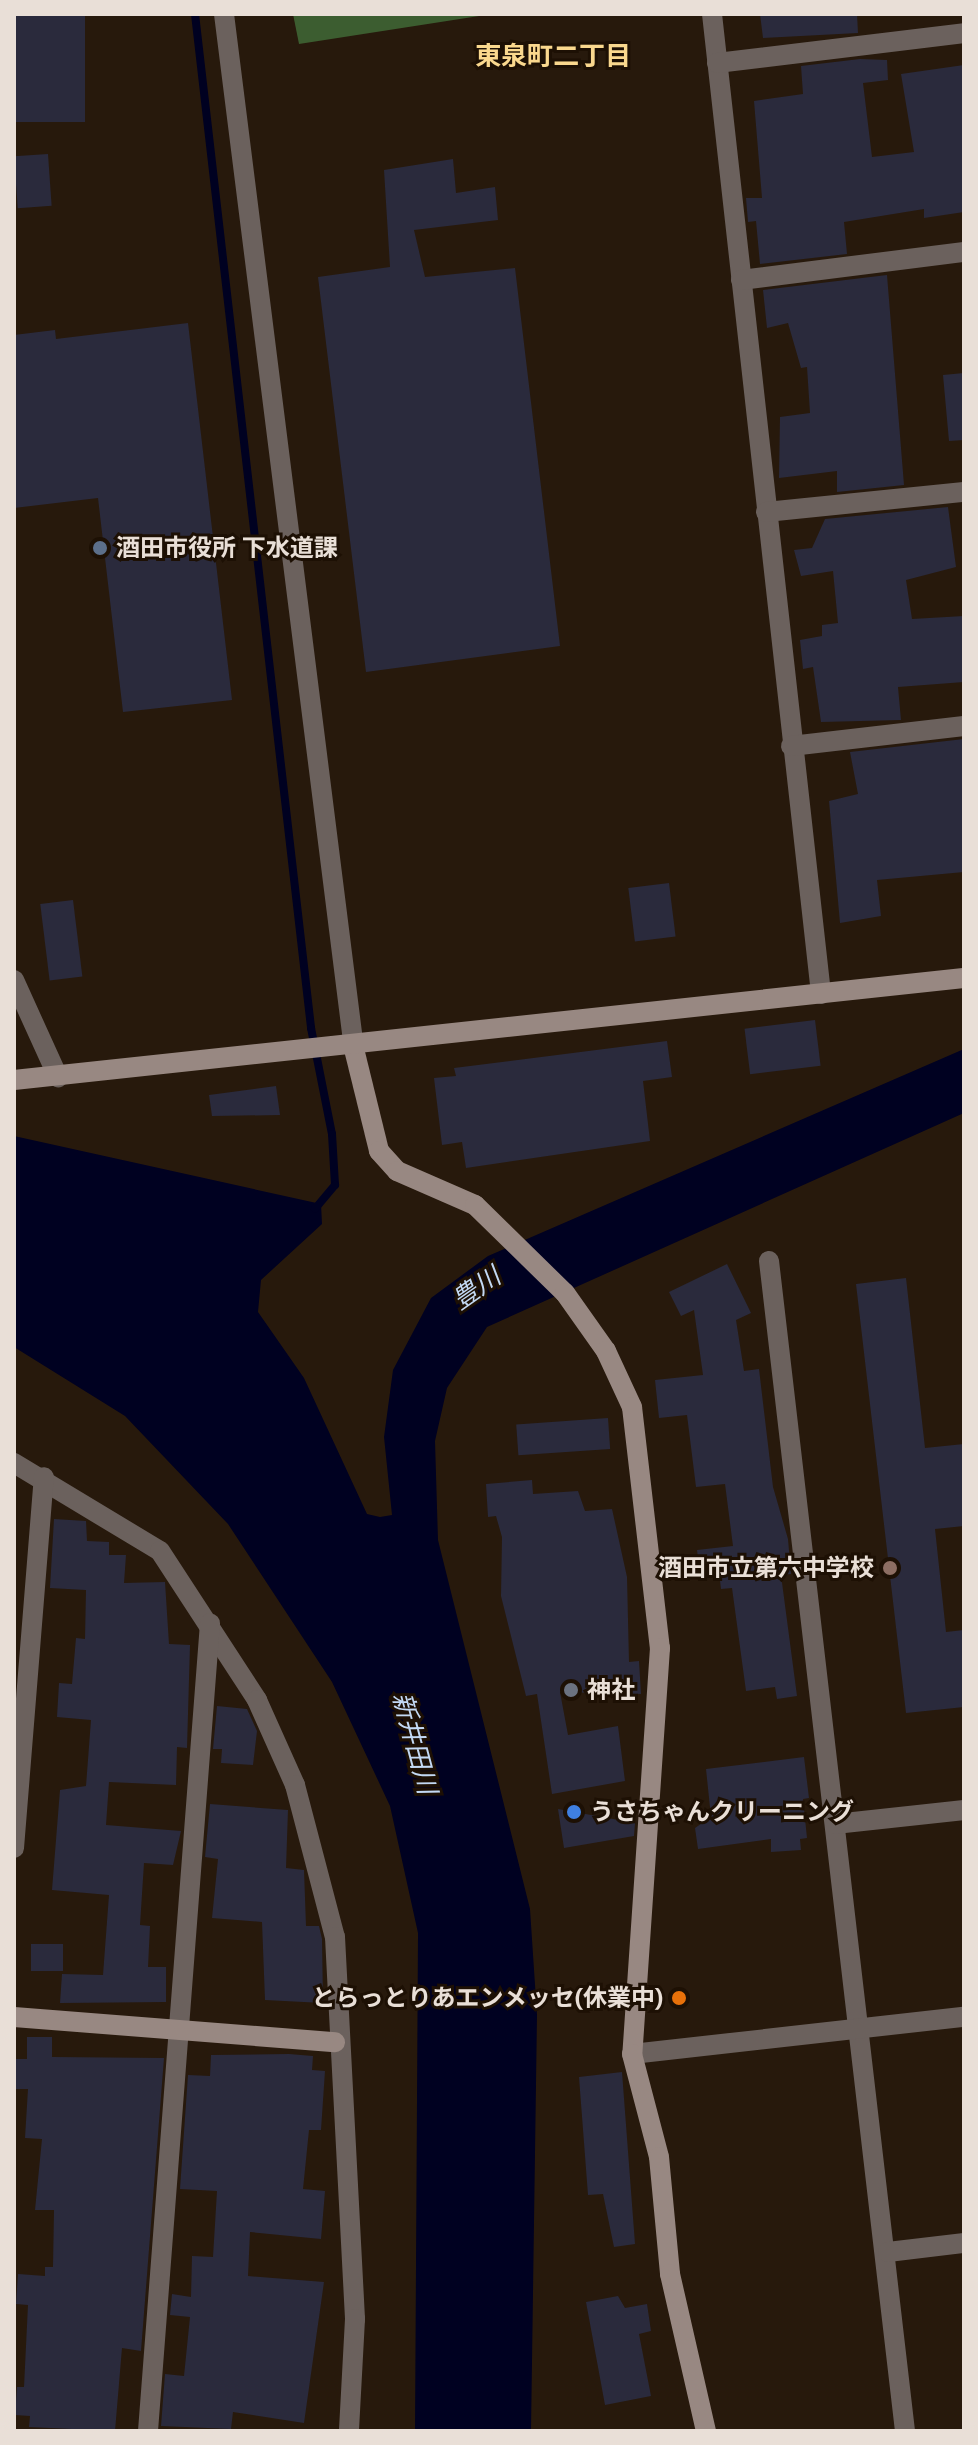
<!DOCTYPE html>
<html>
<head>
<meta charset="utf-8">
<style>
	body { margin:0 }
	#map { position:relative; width:978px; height:2445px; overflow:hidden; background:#27190c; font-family:"IBM Plex Sans","Noto Sans JP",sans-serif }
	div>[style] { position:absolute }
	.forest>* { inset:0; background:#3c5d30 }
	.water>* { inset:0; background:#000121 }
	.stream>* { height:8px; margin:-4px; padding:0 4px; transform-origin:4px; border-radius:4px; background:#000121 }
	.building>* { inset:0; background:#2a2a3c; transform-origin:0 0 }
	.street>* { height:20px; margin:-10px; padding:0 10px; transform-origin:10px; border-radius:10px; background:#6b615d }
	.secondary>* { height:20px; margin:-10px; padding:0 10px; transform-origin:10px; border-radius:10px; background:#988882 }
	.dots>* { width:22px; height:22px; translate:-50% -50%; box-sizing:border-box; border:4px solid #1d1004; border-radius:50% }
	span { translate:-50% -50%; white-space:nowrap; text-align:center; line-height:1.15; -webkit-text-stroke:6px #1d1004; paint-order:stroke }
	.poi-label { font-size:24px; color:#e9dfd7; font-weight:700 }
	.left { translate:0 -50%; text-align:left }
	.right { translate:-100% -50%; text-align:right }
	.neighbourhood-label { font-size:26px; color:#fad88e; font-weight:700 }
	.water-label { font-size:26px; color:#c3d9f4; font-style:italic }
	.frame { position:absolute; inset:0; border:16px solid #e9dfd7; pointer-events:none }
</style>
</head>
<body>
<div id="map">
	<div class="forest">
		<div style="clip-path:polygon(293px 14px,492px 14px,299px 44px)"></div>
	</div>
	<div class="water">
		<div style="clip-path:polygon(964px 1049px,964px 1113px,487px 1327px,447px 1388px,435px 1441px,438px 1540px,530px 1909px,537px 2015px,531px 2431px,415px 2431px,418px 1933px,390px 1806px,332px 1682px,228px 1524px,125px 1416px,14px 1347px,14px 1136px,321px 1204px,322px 1224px,261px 1280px,258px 1312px,304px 1378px,367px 1514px,380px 1517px,392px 1515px,384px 1437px,393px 1370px,431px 1298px,488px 1256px)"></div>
	</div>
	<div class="stream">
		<div style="left:195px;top:14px;width:1021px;rotate:83.47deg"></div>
		<div style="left:311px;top:1028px;width:108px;rotate:78.8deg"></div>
		<div style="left:332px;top:1134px;width:51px;rotate:86.6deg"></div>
		<div style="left:335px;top:1185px;width:31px;rotate:130deg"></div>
	</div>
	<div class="building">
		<div style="left:14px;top:14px;width:71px;height:108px"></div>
		<div style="clip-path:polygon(760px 14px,857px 14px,858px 33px,763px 38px)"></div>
		<div style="clip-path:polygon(860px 59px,887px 60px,888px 80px,863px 83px,872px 157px,914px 152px,901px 74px,964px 65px,964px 212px,924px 218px,924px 209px,844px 222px,847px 254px,760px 264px,756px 221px,748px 222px,746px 198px,762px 198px,754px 101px,803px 94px,801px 66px)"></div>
		<div style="left:48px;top:154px;width:52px;height:34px;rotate:86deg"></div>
		<div style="clip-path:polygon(453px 159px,456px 193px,495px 187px,498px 220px,414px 230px,425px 277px,515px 268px,560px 646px,366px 672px,318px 277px,390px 267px,384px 170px)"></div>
		<div style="clip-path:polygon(887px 275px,904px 485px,837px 492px,837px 471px,779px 478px,780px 417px,810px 413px,807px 367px,801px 368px,788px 323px,767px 328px,763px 290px)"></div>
		<div style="clip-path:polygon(188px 323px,232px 700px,123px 712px,98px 498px,14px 508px,14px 335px,55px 330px,56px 339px)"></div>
		<div style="clip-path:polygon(964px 373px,964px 440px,949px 441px,943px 375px)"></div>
		<div style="clip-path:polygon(948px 507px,956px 567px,906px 580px,912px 619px,964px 616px,964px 682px,898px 687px,901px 720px,821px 722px,813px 667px,803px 669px,800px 640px,822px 636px,822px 625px,838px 623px,833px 571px,801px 576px,794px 550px,812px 548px,825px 519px)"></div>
		<div style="clip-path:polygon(964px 739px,964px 872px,877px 880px,881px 916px,840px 923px,829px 801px,858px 794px,850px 752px)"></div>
		<div style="left:669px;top:883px;width:54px;height:41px;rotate:83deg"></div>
		<div style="left:73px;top:900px;width:77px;height:33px;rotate:83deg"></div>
		<div style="left:815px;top:1020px;width:46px;height:71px;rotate:83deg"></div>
		<div style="clip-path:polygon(667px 1041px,672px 1077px,643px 1081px,650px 1141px,466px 1168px,462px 1142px,442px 1145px,434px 1078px,456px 1076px,454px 1068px)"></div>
		<div style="clip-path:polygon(276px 1086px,280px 1115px,212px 1116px,209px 1095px)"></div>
		<div style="clip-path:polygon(727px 1264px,751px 1313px,736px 1320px,744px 1371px,759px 1369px,773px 1487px,788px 1539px,791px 1574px,781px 1575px,797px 1696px,777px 1699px,775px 1687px,746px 1691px,732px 1588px,721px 1589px,719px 1572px,700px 1574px,697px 1550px,733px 1546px,725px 1484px,696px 1487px,687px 1415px,659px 1418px,655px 1380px,703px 1375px,694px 1310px,681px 1316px,669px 1292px)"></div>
		<div style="clip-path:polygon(906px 1278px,925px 1448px,964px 1444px,964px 1526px,935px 1529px,946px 1632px,964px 1630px,964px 1707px,906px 1713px,856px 1284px)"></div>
		<div style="left:608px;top:1418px;width:31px;height:92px;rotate:86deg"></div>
		<div style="clip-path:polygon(532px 1480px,533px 1494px,578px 1491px,585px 1511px,612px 1509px,627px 1577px,629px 1662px,639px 1661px,641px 1694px,560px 1692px,568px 1735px,618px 1726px,625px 1781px,552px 1794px,537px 1694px,526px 1696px,501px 1596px,502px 1537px,496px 1516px,488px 1517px,486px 1484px)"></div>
		<div style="clip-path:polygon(54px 1519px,86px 1521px,87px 1541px,109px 1542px,109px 1555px,126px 1555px,124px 1583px,165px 1582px,169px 1644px,190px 1645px,187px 1748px,177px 1747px,176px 1785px,109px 1782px,106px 1825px,181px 1831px,173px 1865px,144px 1863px,140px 1925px,150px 1926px,148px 1967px,166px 1967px,166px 2002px,60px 2003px,62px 1974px,103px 1975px,109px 1895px,52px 1890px,60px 1790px,86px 1786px,91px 1720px,57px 1717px,59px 1683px,72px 1684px,76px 1638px,85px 1639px,86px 1590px,50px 1588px)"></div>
		<div style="clip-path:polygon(217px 1706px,247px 1709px,257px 1731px,253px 1765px,221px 1763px,222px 1749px,213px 1749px)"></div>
		<div style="clip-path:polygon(804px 1757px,809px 1798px,803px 1799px,807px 1838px,800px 1839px,801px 1850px,771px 1852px,771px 1839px,698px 1849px,695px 1828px,711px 1817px,706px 1769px)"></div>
		<div style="clip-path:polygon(210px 1804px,288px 1810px,286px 1868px,304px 1870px,306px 1926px,319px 1926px,322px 1939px,323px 2003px,265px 2000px,262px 1922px,212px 1918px,218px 1859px,205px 1857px)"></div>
		<div style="clip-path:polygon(558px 1809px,635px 1823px,634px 1836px,564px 1848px)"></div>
		<div style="left:31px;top:1944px;width:32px;height:27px"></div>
		<div style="clip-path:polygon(27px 2037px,52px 2037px,52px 2057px,164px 2058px,141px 2351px,122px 2348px,115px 2431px,29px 2427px,30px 2416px,15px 2415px,17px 2387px,24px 2387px,28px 2305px,16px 2304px,18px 2274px,45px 2276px,45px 2267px,53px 2267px,54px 2210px,35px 2210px,42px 2139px,25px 2138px,28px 2089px,14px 2089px,14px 2059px,27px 2059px)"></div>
		<div style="clip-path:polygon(289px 2054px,313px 2056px,312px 2070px,325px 2071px,321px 2130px,309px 2130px,303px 2189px,325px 2191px,321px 2239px,250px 2232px,248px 2276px,324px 2282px,304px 2423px,233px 2412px,231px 2429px,161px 2426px,165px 2374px,184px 2376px,190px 2317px,170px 2315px,172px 2294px,191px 2297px,192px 2256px,213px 2257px,217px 2191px,180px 2189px,188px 2075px,210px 2076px,211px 2055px)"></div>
		<div style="clip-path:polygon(622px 2072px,635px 2244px,614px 2247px,603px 2194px,588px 2195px,579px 2077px)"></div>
		<div style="clip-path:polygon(618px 2296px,625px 2308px,647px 2304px,651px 2331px,639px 2334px,651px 2396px,605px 2405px,586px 2302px)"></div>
	</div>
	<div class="street">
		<div style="left:224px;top:14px;width:1043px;rotate:82.84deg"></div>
		<div style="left:712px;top:14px;width:986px;rotate:83.65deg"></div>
		<div style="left:717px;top:63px;width:249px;rotate:-6.9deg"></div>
		<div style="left:741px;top:280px;width:225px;rotate:-7.2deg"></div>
		<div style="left:766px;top:512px;width:199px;rotate:-5.8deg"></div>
		<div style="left:791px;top:746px;width:174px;rotate:-6.6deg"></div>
		<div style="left:14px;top:980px;width:107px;rotate:65.6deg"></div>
		<div style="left:769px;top:1261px;width:1178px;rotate:83.37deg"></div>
		<div style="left:14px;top:1463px;width:170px;rotate:31.1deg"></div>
		<div style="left:160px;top:1551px;width:178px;rotate:56.9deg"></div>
		<div style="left:257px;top:1700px;width:93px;rotate:65.9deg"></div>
		<div style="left:295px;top:1785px;width:157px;rotate:75.3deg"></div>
		<div style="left:335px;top:1937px;width:383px;rotate:87deg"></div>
		<div style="left:355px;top:2319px;width:112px;rotate:93.1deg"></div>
		<div style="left:835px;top:1824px;width:130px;rotate:-6.2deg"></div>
		<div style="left:14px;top:1848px;width:372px;rotate:-85.4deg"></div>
		<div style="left:632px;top:2054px;width:334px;rotate:-6.4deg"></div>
		<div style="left:888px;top:2252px;width:77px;rotate:-6.8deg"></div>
		<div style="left:148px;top:2431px;width:810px;rotate:-85.61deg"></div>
	</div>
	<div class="secondary">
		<div style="left:354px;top:1049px;width:105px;rotate:76.2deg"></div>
		<div style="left:379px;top:1151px;width:27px;rotate:48deg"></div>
		<div style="left:397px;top:1171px;width:85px;rotate:23.6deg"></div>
		<div style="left:475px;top:1205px;width:126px;rotate:44.4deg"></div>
		<div style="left:565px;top:1293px;width:71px;rotate:54.7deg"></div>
		<div style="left:606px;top:1351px;width:62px;rotate:65.1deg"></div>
		<div style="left:632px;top:1407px;width:243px;rotate:83.4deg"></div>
		<div style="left:660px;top:1648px;width:407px;rotate:93.9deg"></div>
		<div style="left:632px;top:2054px;width:106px;rotate:75.3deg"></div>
		<div style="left:659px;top:2157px;width:118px;rotate:84.6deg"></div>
		<div style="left:670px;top:2274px;width:161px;rotate:77.1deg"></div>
		<div style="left:14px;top:1080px;width:955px;rotate:-6.13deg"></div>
		<div style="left:14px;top:2017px;width:322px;rotate:4.5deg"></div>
	</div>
	<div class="dots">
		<div style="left:100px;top:548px;background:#5c6f8a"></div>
		<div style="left:890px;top:1568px;background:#8d6e63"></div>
		<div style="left:571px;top:1690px;background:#6b7280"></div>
		<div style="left:574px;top:1812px;background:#3f7fe0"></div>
		<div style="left:679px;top:1998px;background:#e8710a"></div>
	</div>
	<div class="poi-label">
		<span class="left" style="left:116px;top:548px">酒田市役所 下水道課</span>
		<span class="right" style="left:874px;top:1568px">酒田市立第六中学校</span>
		<span class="left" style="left:587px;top:1690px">神社</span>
		<span class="left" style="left:590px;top:1812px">うさちゃんクリーニング</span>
		<span class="right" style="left:663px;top:1998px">とらっとりあエンメッセ(休業中)</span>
	</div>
	<div class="neighbourhood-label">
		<span style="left:553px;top:56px">東泉町二丁目</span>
	</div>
	<div class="water-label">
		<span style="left:476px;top:1288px;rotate:-35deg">豊川</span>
		<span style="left:415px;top:1743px;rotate:75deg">新井田川</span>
	</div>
	<div class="frame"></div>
</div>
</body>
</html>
